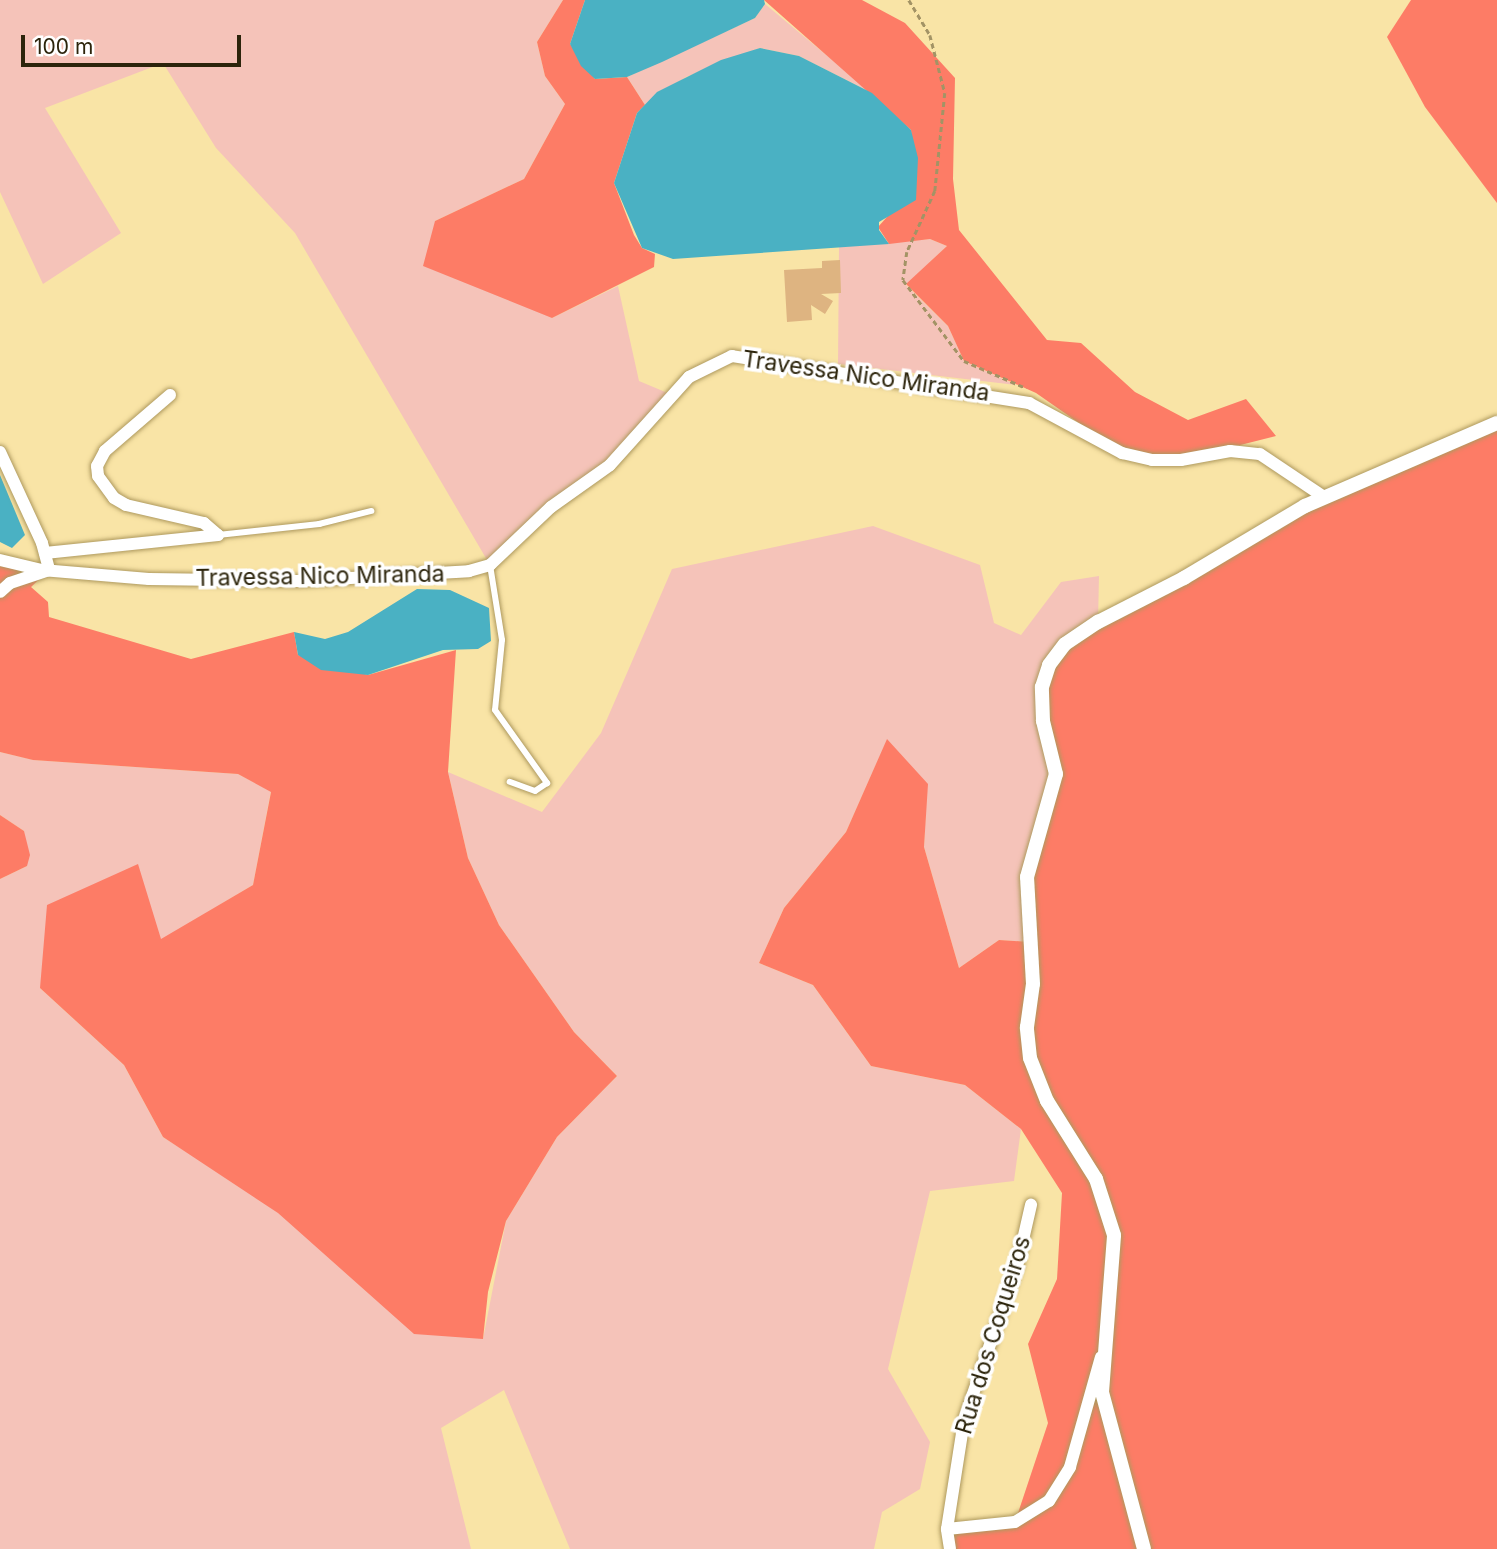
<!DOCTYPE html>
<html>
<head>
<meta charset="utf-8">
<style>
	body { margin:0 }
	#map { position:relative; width:1497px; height:1549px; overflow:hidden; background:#f9e4a6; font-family:Inter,sans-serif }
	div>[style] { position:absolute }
	.green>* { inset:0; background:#f5c3b9 }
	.forest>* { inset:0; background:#fd7c66 }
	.water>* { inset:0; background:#4ab1c3 }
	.building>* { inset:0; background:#deb481 }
	.path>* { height:2.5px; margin-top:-1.25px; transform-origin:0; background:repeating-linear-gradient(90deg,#a39365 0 5px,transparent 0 8.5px) }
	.roads { filter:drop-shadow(0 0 2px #ae995e) drop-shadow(0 0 2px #ae995e) }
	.service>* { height:6px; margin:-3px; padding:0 3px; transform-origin:3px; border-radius:3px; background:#fff }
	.minor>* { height:12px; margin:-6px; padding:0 6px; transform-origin:6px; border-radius:6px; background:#fff }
	.tertiary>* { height:14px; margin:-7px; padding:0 7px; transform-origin:7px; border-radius:7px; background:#fff }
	span { translate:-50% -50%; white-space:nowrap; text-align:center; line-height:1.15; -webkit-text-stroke:7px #fff; paint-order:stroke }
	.street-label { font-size:23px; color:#2c240b }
	.scale { position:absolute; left:21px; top:35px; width:220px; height:32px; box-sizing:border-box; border:4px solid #2c240b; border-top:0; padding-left:9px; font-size:21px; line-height:24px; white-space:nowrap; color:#2c240b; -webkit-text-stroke:5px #fff; paint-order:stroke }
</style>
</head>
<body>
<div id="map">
	<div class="green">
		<div style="clip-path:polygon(0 0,563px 0,537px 42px,545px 76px,565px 104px,524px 179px,435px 221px,552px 318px,618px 286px,639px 381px,670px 394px,629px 445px,490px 565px,295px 233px,216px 148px,163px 63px,45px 108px,121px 233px,43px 284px,0 192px)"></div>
		<div style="clip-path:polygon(765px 4px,872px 93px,799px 56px,760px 48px,686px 77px,645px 105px,627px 77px,755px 18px)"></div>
		<div style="clip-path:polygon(930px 239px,947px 246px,906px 285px,948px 326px,964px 361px,1016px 385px,838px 364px,839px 247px)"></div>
		<div style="clip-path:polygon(873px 526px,980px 565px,994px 623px,1021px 635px,1061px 582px,1099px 576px,1098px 622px,1056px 774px,1030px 942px,999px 940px,959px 968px,924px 847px,927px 784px,887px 740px,846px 832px,784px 908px,759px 963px,813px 985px,871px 1066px,965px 1085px,1021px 1129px,1014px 1181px,930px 1191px,888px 1369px,930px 1442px,920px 1489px,882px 1512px,874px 1549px,570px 1549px,504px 1390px,441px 1428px,471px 1549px,0 1549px,0 879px,27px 866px,24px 831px,0 815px,0 752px,34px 760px,238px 774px,271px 791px,253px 885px,161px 940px,40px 988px,124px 1065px,163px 1137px,483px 1339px,506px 1221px,557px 1137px,617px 1076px,574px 1032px,499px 925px,468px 858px,448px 772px,542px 812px,601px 733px,672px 569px)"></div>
	</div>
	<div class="forest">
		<div style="clip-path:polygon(563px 0,585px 0,570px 44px,595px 79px,627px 77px,645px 105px,637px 113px,614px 183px,634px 235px,642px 248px,655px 254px,654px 267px,552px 318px,423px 266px,435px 221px,524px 179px,565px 104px,545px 76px,537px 42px)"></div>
		<div style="clip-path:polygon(764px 0,862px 0,905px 23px,955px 78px,953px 179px,959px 230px,1047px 340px,1081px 343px,1135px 392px,1188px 420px,1246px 399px,1276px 436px,1181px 460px,1122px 453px,1036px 393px,964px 361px,948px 326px,906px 284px,947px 246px,930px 239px,889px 244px,878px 227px,895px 208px,916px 199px,911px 130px)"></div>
		<div style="clip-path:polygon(1411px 0,1497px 0,1497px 203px,1425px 107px,1387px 37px)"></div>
		<div style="clip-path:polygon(1497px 427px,1497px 1549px,950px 1549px,947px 1529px,1015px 1522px,1048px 1423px,1028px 1344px,1057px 1279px,1062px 1193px,1021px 1129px,965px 1085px,871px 1066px,813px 985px,759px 963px,784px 908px,846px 832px,887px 739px,928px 784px,924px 847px,959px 968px,999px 940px,1030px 942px,1031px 857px,1056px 774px,1042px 687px,1065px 644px,1305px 506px)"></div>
		<div style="clip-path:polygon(0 560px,49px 570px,31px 587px,48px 602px,49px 617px,191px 659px,294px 632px,298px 655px,368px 675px,456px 650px,448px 772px,468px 858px,499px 925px,574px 1032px,617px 1076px,557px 1137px,506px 1221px,488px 1292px,483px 1339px,414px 1334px,278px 1213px,163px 1137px,124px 1065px,40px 988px,47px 905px,138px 864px,161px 939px,253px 885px,271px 792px,238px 774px,33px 760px,0 752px)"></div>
		<div style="clip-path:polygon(0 815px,24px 831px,30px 855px,27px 866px,0 879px)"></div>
	</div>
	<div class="water">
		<div style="clip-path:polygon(585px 0,764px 0,765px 4px,755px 18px,662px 62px,627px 77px,595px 79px,581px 66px,570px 44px)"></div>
		<div style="clip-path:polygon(760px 48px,799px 56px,872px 93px,911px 130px,918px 158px,916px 200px,879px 222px,879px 230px,889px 244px,673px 259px,642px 248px,614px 183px,637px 113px,657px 92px,721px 60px)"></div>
		<div style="clip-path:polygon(0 475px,25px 535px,12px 548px,0 542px)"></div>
		<div style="clip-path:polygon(417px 589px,450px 590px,489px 608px,491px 641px,478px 649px,443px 650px,368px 675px,321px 670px,298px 655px,294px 632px,325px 639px,348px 632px)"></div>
	</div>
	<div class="building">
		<div style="clip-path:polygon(840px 260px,841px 293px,821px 294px,833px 301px,825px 314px,811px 305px,812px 320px,787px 322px,784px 270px,822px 268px,822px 261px)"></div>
	</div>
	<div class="path">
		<div style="left:909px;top:0;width:41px;rotate:59deg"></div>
		<div style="left:930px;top:35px;width:60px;rotate:75.5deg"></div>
		<div style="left:945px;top:93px;width:99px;rotate:95.8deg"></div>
		<div style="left:935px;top:191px;width:67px;rotate:114.7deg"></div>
		<div style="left:907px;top:252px;width:28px;rotate:98deg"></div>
		<div style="left:903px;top:280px;width:101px;rotate:53deg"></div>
		<div style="left:964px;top:361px;width:68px;rotate:23.5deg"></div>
	</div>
	<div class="roads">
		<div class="service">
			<div style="left:218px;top:535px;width:102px;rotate:-6.2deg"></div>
			<div style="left:319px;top:524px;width:54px;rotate:-14deg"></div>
			<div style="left:490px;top:565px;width:76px;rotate:80.9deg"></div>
			<div style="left:502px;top:640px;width:70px;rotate:95.7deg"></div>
			<div style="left:495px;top:710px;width:90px;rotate:54.5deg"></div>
			<div style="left:547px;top:783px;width:14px;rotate:146deg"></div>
			<div style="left:535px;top:791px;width:27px;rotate:-160deg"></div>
		</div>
		<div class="minor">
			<div style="left:170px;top:395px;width:86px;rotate:139.3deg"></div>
			<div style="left:105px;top:451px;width:17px;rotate:118deg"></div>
			<div style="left:97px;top:466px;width:10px;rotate:84deg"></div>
			<div style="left:98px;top:476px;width:27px;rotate:54deg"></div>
			<div style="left:114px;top:498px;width:14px;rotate:30deg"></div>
			<div style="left:126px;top:505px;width:80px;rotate:13deg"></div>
			<div style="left:204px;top:523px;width:18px;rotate:41deg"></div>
			<div style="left:0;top:452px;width:100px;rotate:65.2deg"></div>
			<div style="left:42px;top:543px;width:28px;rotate:75deg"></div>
			<div style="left:49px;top:570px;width:41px;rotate:161.6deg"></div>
			<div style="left:10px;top:583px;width:13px;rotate:138deg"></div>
			<div style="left:45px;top:553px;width:174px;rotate:-5.9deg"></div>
			<div style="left:0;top:560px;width:43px;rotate:13.4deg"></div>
			<div style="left:42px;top:570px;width:107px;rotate:4.8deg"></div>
			<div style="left:149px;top:579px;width:149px;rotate:0.8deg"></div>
			<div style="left:298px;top:581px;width:171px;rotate:-3.3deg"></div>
			<div style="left:469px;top:571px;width:22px;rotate:-16deg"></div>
			<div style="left:490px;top:565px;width:84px;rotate:-43.6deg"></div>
			<div style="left:551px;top:507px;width:72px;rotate:-35.4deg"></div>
			<div style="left:610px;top:465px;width:118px;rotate:-48.1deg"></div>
			<div style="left:689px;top:377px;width:48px;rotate:-26deg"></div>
			<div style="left:732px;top:356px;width:301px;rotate:9deg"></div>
			<div style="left:1029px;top:403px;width:106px;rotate:28.3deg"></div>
			<div style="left:1122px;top:453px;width:31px;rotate:13deg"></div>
			<div style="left:1152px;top:460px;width:29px"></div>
			<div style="left:1181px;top:460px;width:50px;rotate:-10.4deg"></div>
			<div style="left:1230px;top:451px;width:30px;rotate:6deg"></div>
			<div style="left:1260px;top:454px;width:77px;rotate:33.9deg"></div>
			<div style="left:947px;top:1529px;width:68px;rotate:-5.9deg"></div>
			<div style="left:1015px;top:1522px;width:40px;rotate:-32deg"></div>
			<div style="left:1049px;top:1501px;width:40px;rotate:-58deg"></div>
			<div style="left:1070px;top:1467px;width:114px;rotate:-74.3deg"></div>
			<div style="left:950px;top:1549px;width:20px;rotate:-99deg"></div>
			<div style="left:947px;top:1529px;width:110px;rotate:-81.1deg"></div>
			<div style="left:964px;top:1420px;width:163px;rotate:-71deg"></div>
			<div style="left:1017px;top:1266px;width:63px;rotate:-77.1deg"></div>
		</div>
		<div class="tertiary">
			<div style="left:1144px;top:1549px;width:163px;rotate:-105deg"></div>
			<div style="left:1102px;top:1392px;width:157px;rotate:-85.6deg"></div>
			<div style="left:1114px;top:1235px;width:59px;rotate:-107.8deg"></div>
			<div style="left:1096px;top:1179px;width:92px;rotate:-122.1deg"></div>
			<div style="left:1047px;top:1101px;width:46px;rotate:-111.6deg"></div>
			<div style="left:1030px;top:1058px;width:31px;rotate:-96deg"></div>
			<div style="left:1027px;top:1027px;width:43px;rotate:-82.1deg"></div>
			<div style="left:1033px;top:984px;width:107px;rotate:-93.2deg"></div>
			<div style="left:1027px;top:877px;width:107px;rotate:-74.3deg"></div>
			<div style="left:1056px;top:774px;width:55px;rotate:-103.8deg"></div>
			<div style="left:1043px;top:721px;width:34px;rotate:-92deg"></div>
			<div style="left:1042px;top:687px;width:23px;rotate:-72deg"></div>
			<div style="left:1049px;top:665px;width:26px;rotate:-53deg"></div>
			<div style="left:1065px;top:644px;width:40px;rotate:-34deg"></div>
			<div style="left:1098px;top:622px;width:97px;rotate:-27.1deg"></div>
			<div style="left:1184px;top:578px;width:141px;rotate:-30.8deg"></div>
			<div style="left:1305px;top:506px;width:209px;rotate:-23.4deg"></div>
		</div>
	</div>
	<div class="street-label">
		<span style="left:866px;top:376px;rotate:8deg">Travessa Nico Miranda</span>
		<span style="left:320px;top:576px;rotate:-1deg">Travessa Nico Miranda</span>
		<span style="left:993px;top:1335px;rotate:-73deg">Rua dos Coqueiros</span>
	</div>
	<div class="scale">100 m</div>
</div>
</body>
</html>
